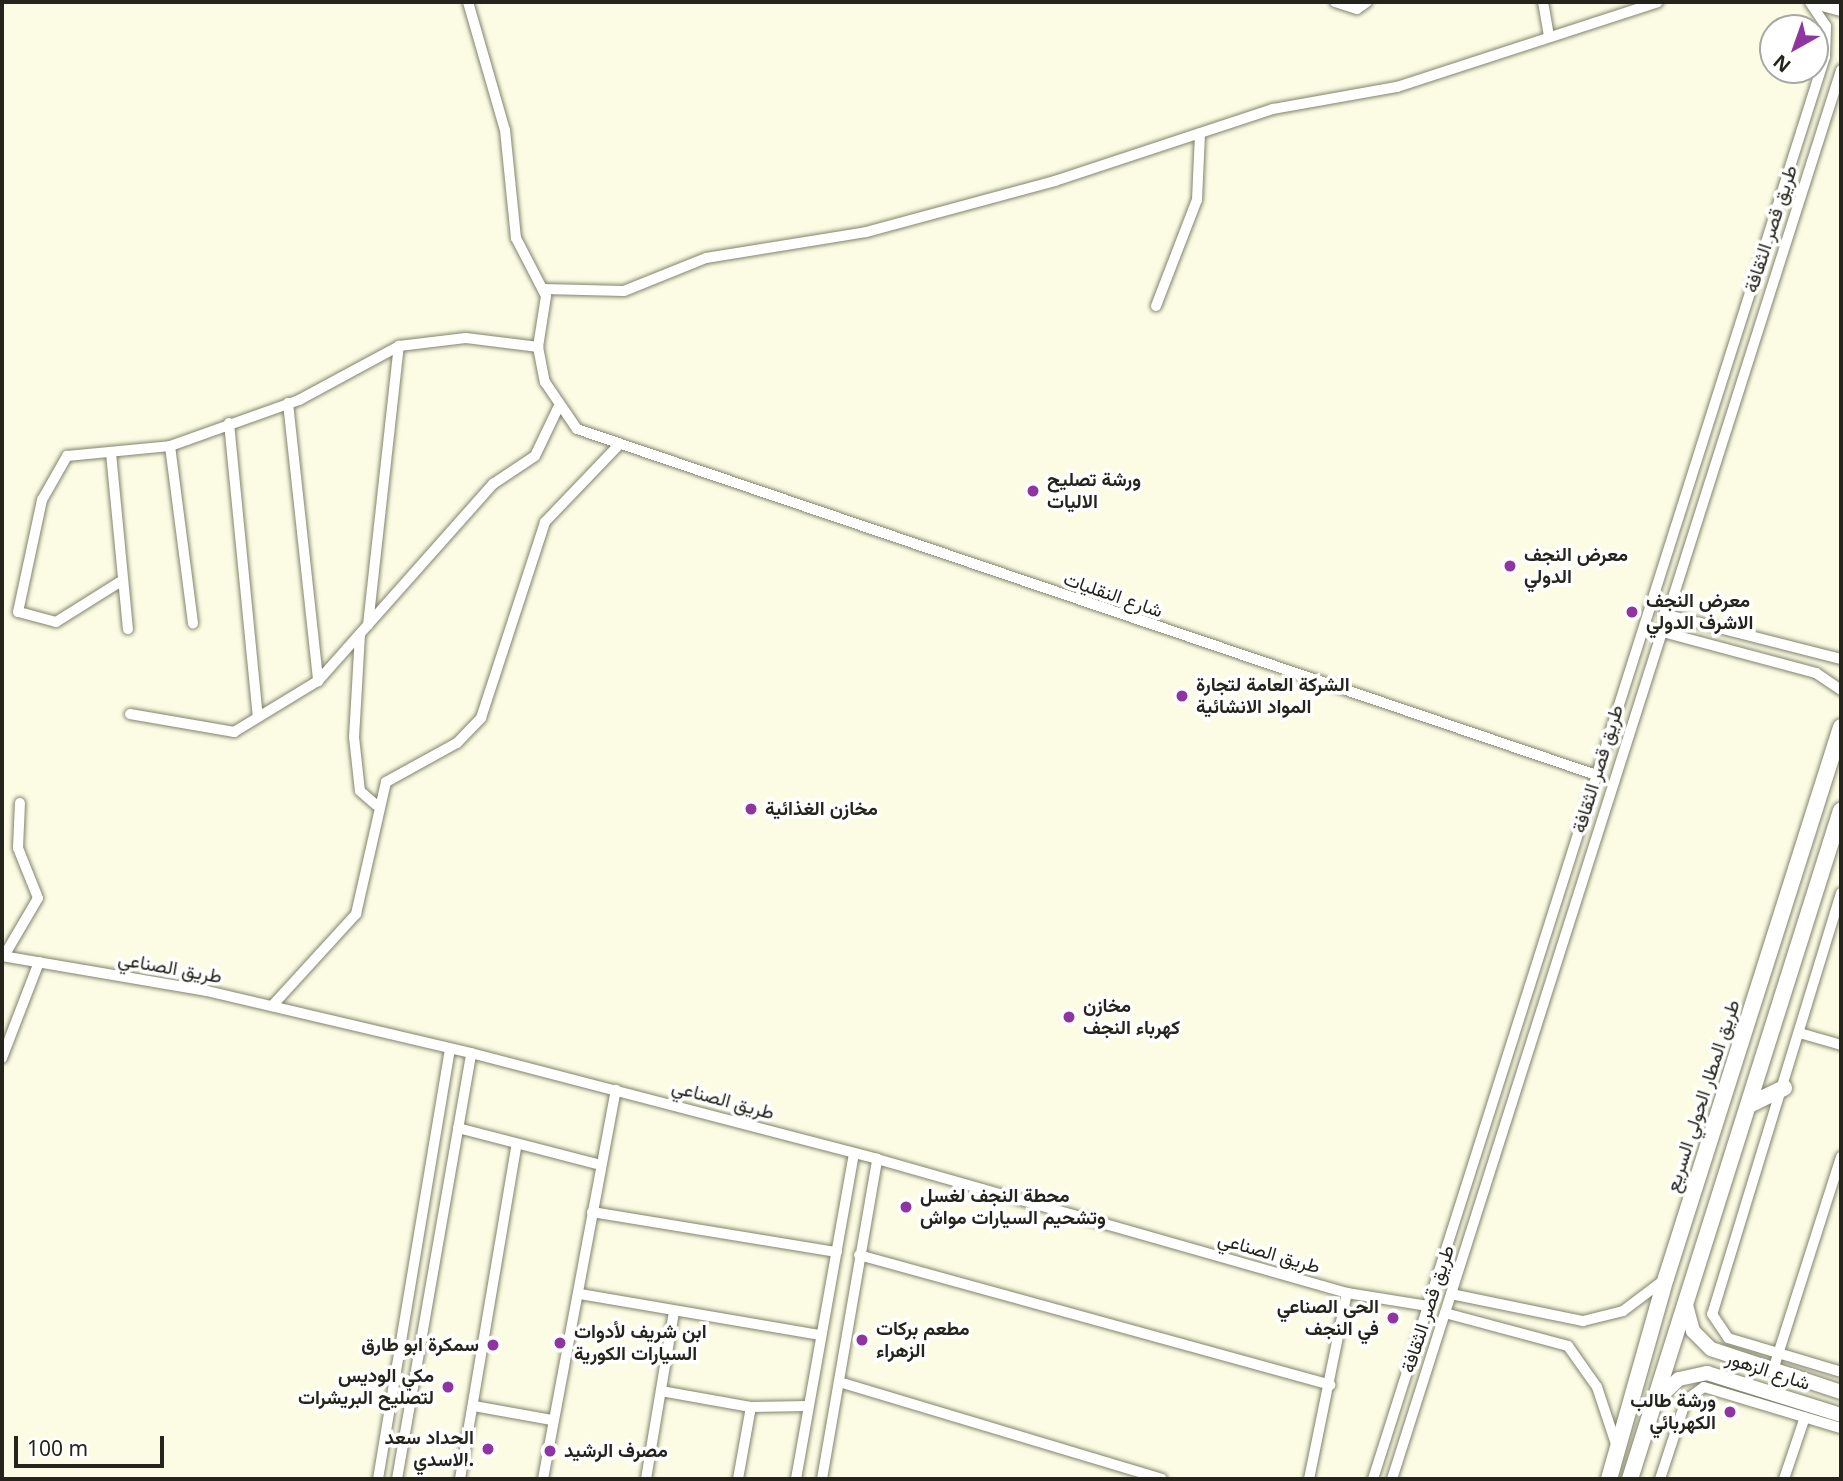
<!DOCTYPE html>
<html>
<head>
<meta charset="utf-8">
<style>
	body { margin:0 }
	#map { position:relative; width:1843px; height:1481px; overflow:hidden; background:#fbfce3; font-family:"Noto Sans",Vazirmatn,sans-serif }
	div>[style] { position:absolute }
	.roads { filter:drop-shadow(0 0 2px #82836d) drop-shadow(0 0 2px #82836d) }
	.minor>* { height:10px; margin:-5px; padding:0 5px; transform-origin:5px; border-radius:5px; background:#fff }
	.major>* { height:14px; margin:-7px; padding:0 7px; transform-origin:7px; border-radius:7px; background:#fff }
	.highway>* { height:16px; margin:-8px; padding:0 8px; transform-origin:8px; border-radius:8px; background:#fff }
	.dots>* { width:19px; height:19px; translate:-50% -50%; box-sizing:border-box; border:4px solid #fff; border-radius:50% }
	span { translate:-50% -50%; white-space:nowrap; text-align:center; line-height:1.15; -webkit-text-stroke:7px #fff; paint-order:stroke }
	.street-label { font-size:19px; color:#24241c }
	.poi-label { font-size:19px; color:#24241c; font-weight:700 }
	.left { translate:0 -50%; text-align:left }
	.right { translate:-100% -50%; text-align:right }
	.frame { position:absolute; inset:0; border:4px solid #24241c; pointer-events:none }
	.north { position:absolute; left:1759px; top:14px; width:70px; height:70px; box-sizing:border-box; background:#fff; border:2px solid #a7a7a4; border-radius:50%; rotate:220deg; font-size:19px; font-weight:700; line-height:28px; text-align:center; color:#24241c }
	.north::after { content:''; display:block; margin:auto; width:24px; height:32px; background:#8e35a1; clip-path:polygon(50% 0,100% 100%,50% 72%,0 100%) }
	.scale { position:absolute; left:14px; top:1436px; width:150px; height:32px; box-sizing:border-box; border:4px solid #24241c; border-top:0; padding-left:9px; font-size:21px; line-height:24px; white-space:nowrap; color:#24241c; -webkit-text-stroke:5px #fff; paint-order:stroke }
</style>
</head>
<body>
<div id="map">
	<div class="roads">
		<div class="minor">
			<div style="left:468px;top:2px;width:133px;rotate:73.9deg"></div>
			<div style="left:505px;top:130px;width:109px;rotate:84.2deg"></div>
			<div style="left:516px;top:238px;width:65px;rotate:62.7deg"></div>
			<div style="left:546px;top:296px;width:52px;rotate:98.9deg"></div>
			<div style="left:538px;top:347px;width:36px;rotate:79deg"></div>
			<div style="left:545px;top:382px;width:57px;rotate:55.8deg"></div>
			<div style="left:577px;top:429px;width:1079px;rotate:18.75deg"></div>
			<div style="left:1335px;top:2px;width:23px;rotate:18deg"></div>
			<div style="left:1357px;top:9px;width:12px;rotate:-35deg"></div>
			<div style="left:1543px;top:2px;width:35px;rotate:80deg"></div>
			<div style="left:543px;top:289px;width:81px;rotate:1.4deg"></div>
			<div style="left:624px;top:291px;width:88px;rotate:-21.9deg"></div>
			<div style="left:706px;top:258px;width:162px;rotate:-9.2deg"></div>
			<div style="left:866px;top:232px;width:196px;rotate:-15.1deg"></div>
			<div style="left:1055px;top:181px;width:230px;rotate:-18.3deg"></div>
			<div style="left:1273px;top:109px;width:126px;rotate:-10.1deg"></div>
			<div style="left:1397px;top:87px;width:274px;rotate:-18deg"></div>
			<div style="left:1156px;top:306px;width:114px;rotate:-68.9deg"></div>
			<div style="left:1197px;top:200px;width:67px;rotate:-87.4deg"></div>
			<div style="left:288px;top:403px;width:280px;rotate:83.8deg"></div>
			<div style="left:229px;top:423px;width:295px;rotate:84.4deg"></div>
			<div style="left:170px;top:446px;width:179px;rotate:82.6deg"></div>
			<div style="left:111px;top:453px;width:177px;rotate:84.5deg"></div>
			<div style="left:123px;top:580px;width:79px;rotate:147.9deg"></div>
			<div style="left:56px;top:622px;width:39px;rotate:-165deg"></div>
			<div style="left:18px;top:612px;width:115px;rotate:-77.9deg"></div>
			<div style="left:42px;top:500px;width:51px;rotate:-60.4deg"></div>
			<div style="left:67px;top:456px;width:103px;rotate:-5.5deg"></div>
			<div style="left:170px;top:446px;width:137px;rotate:-19.6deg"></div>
			<div style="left:299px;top:400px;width:114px;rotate:-28.4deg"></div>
			<div style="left:399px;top:346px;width:67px;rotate:-6.8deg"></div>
			<div style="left:466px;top:338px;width:73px;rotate:7.1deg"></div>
			<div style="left:1664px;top:614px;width:183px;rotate:14.3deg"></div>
			<div style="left:368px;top:625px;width:281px;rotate:-83.7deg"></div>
			<div style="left:1659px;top:631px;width:163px;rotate:15deg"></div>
			<div style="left:1816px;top:673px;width:30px;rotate:34deg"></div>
			<div style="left:360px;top:634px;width:103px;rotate:93.3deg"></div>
			<div style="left:354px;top:737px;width:54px;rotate:83.7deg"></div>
			<div style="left:360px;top:791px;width:21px;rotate:41deg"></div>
			<div style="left:130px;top:714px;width:106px;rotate:9.8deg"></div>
			<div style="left:234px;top:732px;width:98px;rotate:-31.3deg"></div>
			<div style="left:318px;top:681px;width:264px;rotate:-48.4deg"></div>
			<div style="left:493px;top:484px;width:50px;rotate:-33.7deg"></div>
			<div style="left:535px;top:456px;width:53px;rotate:-64.4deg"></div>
			<div style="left:1841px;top:893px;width:440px;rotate:107deg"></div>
			<div style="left:1712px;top:1314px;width:29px;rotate:56deg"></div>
			<div style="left:1728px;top:1338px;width:118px;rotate:16.7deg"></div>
			<div style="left:2px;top:956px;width:208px;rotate:9.7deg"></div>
			<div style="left:207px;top:991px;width:271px;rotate:13.2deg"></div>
			<div style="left:471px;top:1053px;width:420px;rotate:14.6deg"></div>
			<div style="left:877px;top:1159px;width:489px;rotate:15.9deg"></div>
			<div style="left:1347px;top:1293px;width:82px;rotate:9.1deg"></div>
			<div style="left:4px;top:956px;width:67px;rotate:-59.6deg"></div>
			<div style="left:38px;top:898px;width:54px;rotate:-111.8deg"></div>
			<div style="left:18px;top:848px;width:45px;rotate:-87.5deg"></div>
			<div style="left:272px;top:1006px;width:125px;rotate:-47.6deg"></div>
			<div style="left:356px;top:914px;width:135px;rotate:-77.2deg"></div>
			<div style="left:386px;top:782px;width:81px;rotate:-28.8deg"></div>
			<div style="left:457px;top:743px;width:35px;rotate:-46deg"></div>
			<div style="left:481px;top:718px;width:206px;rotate:-71.9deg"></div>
			<div style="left:545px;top:522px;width:104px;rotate:-46.2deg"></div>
			<div style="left:1803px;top:1034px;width:40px;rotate:16deg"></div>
			<div style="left:2px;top:1058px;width:103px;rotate:-68.9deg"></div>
			<div style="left:458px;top:1128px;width:148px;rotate:14.5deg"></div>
			<div style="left:592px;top:1212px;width:248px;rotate:9.3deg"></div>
			<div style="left:859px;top:1255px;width:489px;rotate:15.4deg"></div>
			<div style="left:580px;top:1294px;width:244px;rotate:9.7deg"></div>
			<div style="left:1451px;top:1294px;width:135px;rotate:11.6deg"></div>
			<div style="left:1583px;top:1321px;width:41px;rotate:-14deg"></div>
			<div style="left:1623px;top:1311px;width:51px;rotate:-37.1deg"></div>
			<div style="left:1445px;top:1313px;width:127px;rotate:15deg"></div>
			<div style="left:1568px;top:1346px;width:50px;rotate:54.7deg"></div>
			<div style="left:1597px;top:1387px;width:63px;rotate:71.6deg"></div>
			<div style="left:1773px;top:1370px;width:224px;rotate:-72.3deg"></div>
			<div style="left:839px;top:1382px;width:337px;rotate:16.7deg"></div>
			<div style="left:661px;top:1391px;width:91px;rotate:10.1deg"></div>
			<div style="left:751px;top:1407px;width:57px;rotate:-1deg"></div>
			<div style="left:474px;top:1406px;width:79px;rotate:10.2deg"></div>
			<div style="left:378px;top:1479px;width:436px;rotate:-80.5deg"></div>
			<div style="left:397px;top:1479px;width:432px;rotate:-80.1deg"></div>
			<div style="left:460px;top:1479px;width:337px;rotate:-80.4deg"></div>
			<div style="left:543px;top:1479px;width:396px;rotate:-79.4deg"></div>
			<div style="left:646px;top:1479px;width:169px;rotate:-80.5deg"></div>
			<div style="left:738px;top:1479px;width:73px;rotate:-79.8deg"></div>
			<div style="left:796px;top:1479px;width:331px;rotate:-79.9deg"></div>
			<div style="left:822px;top:1479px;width:325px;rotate:-80.2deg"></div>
			<div style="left:1309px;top:1479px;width:190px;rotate:-78.5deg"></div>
			<div style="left:1373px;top:1479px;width:1492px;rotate:-72.37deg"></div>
			<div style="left:1825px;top:57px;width:31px;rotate:-88deg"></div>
			<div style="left:1826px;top:26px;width:29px;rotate:-124deg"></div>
			<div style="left:1392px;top:1479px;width:1479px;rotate:-72.32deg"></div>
			<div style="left:1660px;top:1479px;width:83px;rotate:-71.8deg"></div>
			<div style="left:1686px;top:1400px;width:22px;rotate:-36deg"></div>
			<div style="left:1704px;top:1387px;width:143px;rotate:16.7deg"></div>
			<div style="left:1784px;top:1479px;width:65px;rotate:-71.3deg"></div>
		</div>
		<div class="major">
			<div style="left:1815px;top:2px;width:27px;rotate:15deg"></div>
			<div style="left:1686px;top:1305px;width:27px;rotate:75deg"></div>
			<div style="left:1693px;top:1331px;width:25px;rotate:45deg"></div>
			<div style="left:1711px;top:1349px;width:137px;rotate:18.3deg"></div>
			<div style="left:1657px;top:1400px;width:30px;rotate:-44deg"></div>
			<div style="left:1679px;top:1379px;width:29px;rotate:-12deg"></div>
			<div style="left:1707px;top:1373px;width:140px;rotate:17.4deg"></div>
		</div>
		<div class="highway">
			<div style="left:1749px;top:1105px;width:39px;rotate:-26deg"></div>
			<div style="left:1609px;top:1479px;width:209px;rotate:-74.2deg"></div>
			<div style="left:1666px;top:1278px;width:578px;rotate:-72.38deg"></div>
			<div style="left:1630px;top:1479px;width:701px;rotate:-72.49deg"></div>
		</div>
	</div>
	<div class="dots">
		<div style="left:1033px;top:491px;background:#8e35a1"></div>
		<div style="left:1510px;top:566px;background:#8e35a1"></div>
		<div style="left:1632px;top:612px;background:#8e35a1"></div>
		<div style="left:1182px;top:696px;background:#8e35a1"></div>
		<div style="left:751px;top:809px;background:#8e35a1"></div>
		<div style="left:1069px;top:1017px;background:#8e35a1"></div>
		<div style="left:906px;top:1207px;background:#8e35a1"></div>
		<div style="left:1393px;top:1318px;background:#8e35a1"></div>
		<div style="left:862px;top:1340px;background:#8e35a1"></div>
		<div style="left:560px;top:1343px;background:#8e35a1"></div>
		<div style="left:493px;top:1345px;background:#8e35a1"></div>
		<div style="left:448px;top:1387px;background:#8e35a1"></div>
		<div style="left:1730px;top:1412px;background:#8e35a1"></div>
		<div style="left:488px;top:1449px;background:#8e35a1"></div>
		<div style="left:550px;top:1451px;background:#8e35a1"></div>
	</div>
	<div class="street-label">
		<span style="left:1771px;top:229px;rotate:-72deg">طريق قصر الثقافة</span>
		<span style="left:1113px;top:595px;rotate:19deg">شارع النقليات</span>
		<span style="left:1598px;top:769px;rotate:-73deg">طريق قصر الثقافة</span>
		<span style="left:170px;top:968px;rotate:10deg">طريق الصناعي</span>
		<span style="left:1703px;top:1096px;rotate:-72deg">طريق المطار الحولي السريع</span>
		<span style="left:723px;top:1100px;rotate:15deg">طريق الصناعي</span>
		<span style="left:1269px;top:1253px;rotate:16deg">طريق الصناعي</span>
		<span style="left:1428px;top:1309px;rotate:-72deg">طريق قصر الثقافة</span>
		<span style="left:1768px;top:1371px;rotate:18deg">شارع الزهور</span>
	</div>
	<div class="poi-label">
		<span class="left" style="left:1047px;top:491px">ورشة تصليح<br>الاليات</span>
		<span class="left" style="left:1524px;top:566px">معرض النجف<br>الدولي</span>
		<span class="left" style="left:1646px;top:612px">معرض النجف<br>الاشرف الدولي</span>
		<span class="left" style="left:1196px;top:696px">الشركة العامة لتجارة<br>المواد الانشائية</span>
		<span class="left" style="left:765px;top:809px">مخازن الغذائية</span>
		<span class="left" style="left:1083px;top:1017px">مخازن<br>كهرباء النجف</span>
		<span class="left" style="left:920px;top:1207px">محطة النجف لغسل<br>وتشحيم السيارات مواش</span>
		<span class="right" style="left:1379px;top:1318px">الحي الصناعي<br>في النجف</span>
		<span class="left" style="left:876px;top:1340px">مطعم بركات<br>الزهراء</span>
		<span class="left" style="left:574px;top:1343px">ابن شريف لأدوات<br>السيارات الكورية</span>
		<span class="right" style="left:479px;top:1345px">سمكرة ابو طارق</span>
		<span class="right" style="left:434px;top:1387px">مكي الوديس<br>لتصليح البريشرات</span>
		<span class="right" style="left:1716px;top:1412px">ورشة طالب<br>الكهربائي</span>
		<span class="right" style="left:474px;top:1449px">الحداد سعد<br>الاسدي.</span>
		<span class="left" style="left:564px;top:1451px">مصرف الرشيد</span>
	</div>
	<div class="frame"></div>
	<div class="north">N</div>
	<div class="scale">100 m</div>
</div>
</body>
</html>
